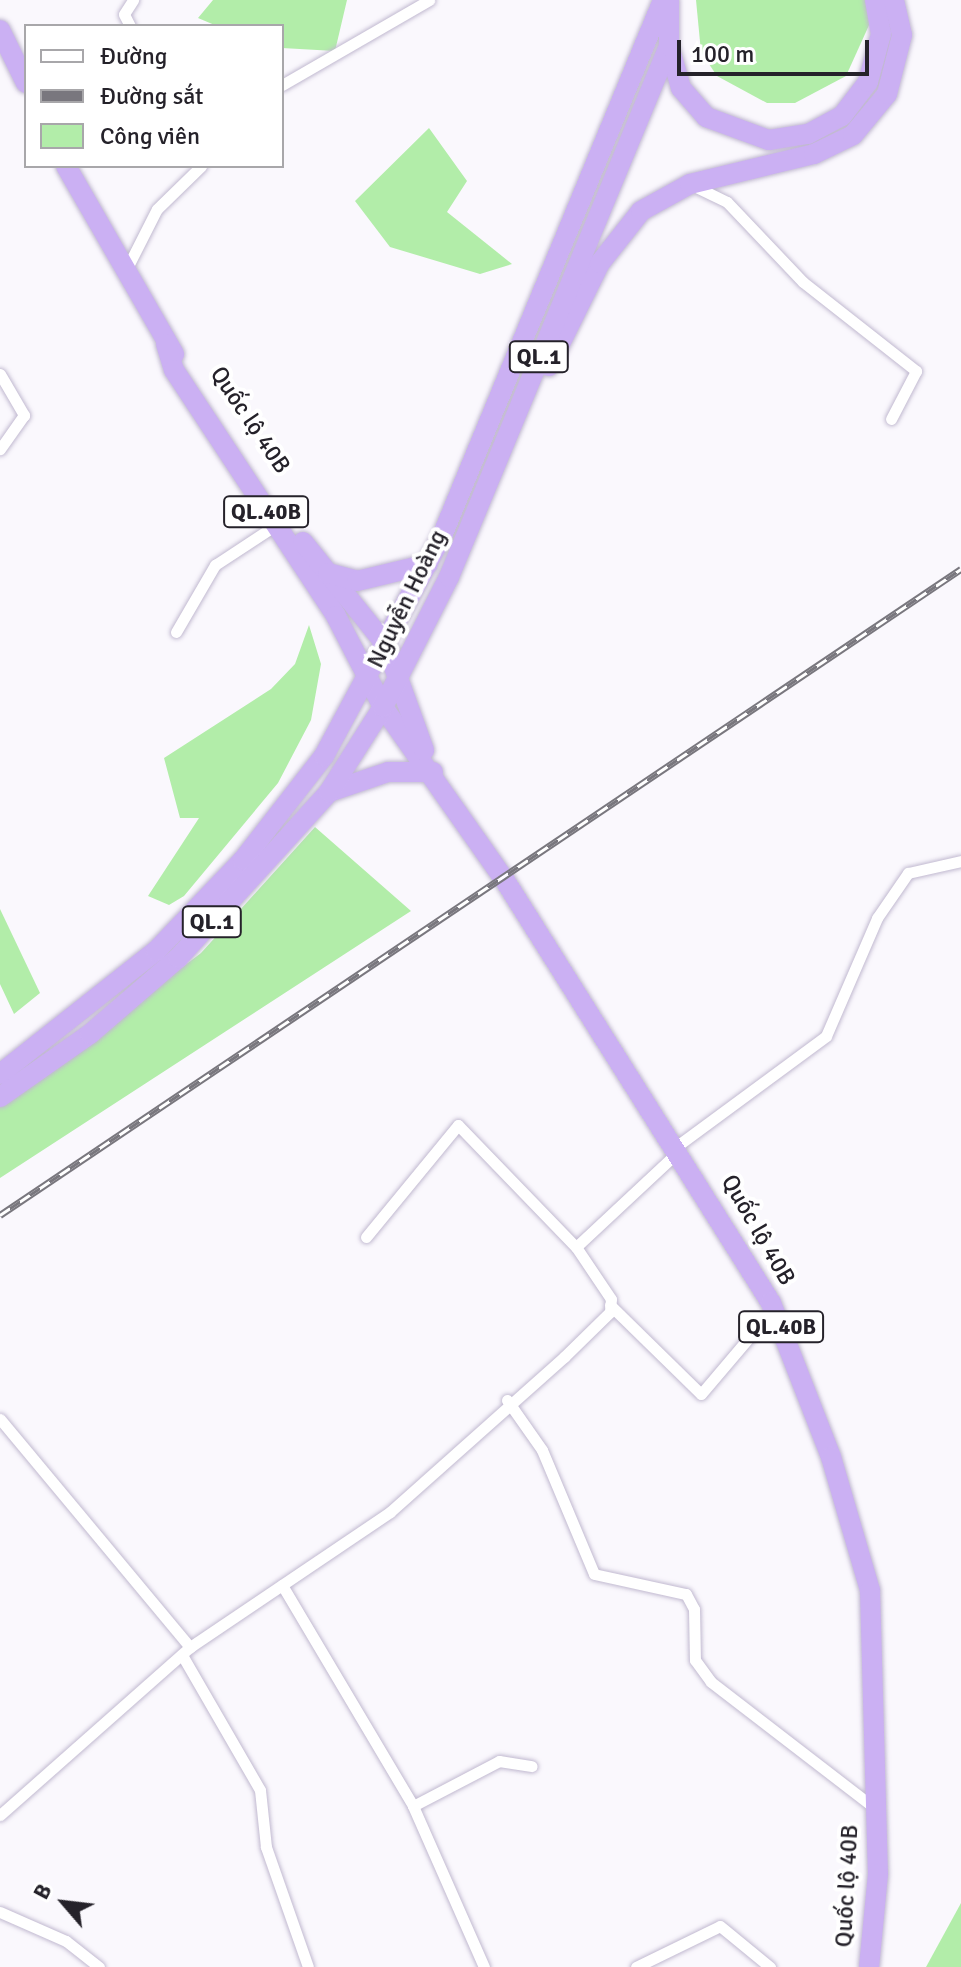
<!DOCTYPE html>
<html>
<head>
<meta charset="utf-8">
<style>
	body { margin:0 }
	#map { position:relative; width:961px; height:1967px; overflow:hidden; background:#faf8fd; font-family:Signika,sans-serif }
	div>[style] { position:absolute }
	.green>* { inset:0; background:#b2eda9 }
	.roads { filter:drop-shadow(0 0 2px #c1b9d0) drop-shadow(0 0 2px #c1b9d0) }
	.street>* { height:11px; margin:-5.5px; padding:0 5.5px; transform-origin:5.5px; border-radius:5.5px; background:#fff }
	.highway>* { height:20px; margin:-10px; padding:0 10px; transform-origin:10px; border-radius:10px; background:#cbb0f3 }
	.rail>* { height:7px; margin-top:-3.5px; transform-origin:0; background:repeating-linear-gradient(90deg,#fff 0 12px,#79777e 0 24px); box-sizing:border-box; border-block:2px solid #79777e }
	span { translate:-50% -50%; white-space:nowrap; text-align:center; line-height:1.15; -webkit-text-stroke:8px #fff; paint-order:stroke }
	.shield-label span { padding:2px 6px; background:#fff; border:2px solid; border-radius:6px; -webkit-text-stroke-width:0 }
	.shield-label { font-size:22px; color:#25222a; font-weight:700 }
	.street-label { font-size:24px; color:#25222a }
	.legend { position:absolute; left:24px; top:24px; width:260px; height:144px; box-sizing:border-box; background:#fff; border:2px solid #a8a7aa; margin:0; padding:10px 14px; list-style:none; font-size:24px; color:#25222a }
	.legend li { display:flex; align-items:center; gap:16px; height:40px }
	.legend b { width:40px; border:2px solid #a8a7aa }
	.north { position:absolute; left:24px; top:1863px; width:80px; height:80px; -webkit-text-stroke:6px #fff; paint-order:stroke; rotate:298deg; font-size:22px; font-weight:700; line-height:32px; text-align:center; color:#25222a }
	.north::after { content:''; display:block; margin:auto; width:28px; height:36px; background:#25222a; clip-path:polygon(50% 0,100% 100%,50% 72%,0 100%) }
	.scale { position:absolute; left:677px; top:40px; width:192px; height:36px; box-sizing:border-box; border:4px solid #25222a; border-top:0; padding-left:10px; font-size:24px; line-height:28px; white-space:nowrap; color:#25222a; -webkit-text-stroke:6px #fff; paint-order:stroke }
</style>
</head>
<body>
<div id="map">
	<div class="green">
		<div style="clip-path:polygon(213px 0,347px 0,335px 51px,282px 48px,282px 26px,217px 26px,198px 18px)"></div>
		<div style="clip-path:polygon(696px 0,868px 0,870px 23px,846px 76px,795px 103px,767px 103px,717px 76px,701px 52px)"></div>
		<div style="clip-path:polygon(429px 128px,467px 181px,447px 212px,512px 264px,480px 274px,390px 247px,355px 201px)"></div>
		<div style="clip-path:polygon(309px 625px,321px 664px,311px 720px,278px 783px,184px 896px,169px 905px,148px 896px,199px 818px,180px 818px,164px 758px,271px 689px,295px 664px)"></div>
		<div style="clip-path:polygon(315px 827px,411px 911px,0 1178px,0 1107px,201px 953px)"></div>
		<div style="clip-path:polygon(0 909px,40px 993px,14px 1014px,0 984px)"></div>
		<div style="clip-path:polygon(961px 1903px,961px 1967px,926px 1967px)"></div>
	</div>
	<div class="roads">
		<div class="street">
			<div style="left:130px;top:26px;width:13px;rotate:-117deg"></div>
			<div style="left:124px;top:14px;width:17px;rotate:-57deg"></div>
			<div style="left:282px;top:85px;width:170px;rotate:-30deg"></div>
			<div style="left:690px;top:184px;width:41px;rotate:25.9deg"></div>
			<div style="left:727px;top:202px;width:110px;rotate:46.5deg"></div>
			<div style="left:803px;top:282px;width:144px;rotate:38.2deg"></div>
			<div style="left:916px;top:371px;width:54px;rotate:117.5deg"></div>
			<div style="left:126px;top:270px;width:68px;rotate:-63.1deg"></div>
			<div style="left:157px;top:209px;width:62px;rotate:-44.3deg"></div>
			<div style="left:0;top:374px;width:48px;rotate:59.7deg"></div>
			<div style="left:24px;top:415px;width:42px;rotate:125.2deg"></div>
			<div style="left:176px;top:632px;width:78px;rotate:-59.8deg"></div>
			<div style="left:215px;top:565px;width:73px;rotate:-33.3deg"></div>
			<div style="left:677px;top:1146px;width:185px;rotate:-36.4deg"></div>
			<div style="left:826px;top:1036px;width:129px;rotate:-66.6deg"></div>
			<div style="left:877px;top:918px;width:55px;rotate:-55.4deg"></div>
			<div style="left:908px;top:873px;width:54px;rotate:-12.8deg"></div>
			<div style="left:366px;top:1237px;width:145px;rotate:-50.6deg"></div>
			<div style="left:458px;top:1125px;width:170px;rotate:46deg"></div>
			<div style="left:610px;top:1305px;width:127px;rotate:44.4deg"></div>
			<div style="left:701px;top:1394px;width:111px;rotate:-49.7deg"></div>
			<div style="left:507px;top:1400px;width:61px;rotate:55deg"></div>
			<div style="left:542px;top:1450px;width:134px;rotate:67.2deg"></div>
			<div style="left:594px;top:1574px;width:94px;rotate:12.3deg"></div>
			<div style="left:686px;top:1594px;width:17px;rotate:62deg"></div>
			<div style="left:694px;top:1609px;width:51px;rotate:88.9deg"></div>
			<div style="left:695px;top:1660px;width:27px;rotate:54deg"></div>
			<div style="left:711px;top:1682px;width:208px;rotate:37.6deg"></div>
			<div style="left:0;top:1419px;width:297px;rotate:50.2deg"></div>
			<div style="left:282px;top:1585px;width:257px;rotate:59.3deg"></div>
			<div style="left:413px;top:1806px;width:176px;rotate:66.2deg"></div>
			<div style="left:182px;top:1655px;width:156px;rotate:60deg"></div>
			<div style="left:260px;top:1790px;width:57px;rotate:84deg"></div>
			<div style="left:266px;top:1847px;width:127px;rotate:70.7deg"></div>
			<div style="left:413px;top:1806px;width:97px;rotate:-27.6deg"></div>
			<div style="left:499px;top:1761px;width:33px;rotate:9deg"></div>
			<div style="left:0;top:1815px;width:254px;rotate:-41.5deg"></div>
			<div style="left:190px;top:1647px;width:241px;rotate:-34deg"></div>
			<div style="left:390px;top:1512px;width:233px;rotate:-41.7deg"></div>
			<div style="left:564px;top:1357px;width:64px;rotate:-44.4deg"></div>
			<div style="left:610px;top:1312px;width:13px;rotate:-86deg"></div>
			<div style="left:611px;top:1299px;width:63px;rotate:-123.9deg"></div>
			<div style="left:576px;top:1247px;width:141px;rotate:-43deg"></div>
			<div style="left:0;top:1912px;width:72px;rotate:23.7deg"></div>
			<div style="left:66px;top:1941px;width:42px;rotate:38.2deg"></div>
			<div style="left:636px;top:1967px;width:93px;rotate:-26deg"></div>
			<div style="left:720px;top:1926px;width:65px;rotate:39.4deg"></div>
		</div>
		<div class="highway">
			<div style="left:0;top:30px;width:59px;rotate:63.9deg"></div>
			<div style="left:669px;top:46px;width:44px;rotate:74.1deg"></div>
			<div style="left:681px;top:88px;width:38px;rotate:49deg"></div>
			<div style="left:706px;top:117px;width:67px;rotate:20.1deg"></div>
			<div style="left:769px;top:140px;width:39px;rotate:-9deg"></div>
			<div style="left:808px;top:134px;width:38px;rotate:-28deg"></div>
			<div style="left:842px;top:116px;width:43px;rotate:-52.6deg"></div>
			<div style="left:868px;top:82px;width:50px;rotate:-74.8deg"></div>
			<div style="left:881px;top:34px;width:35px;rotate:-100deg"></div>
			<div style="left:66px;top:166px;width:217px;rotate:60.1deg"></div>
			<div style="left:166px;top:344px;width:27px;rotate:73deg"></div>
			<div style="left:174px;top:370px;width:295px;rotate:56.6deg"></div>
			<div style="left:336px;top:616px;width:102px;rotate:62.7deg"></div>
			<div style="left:383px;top:707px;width:210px;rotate:54.9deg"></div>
			<div style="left:504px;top:879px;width:501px;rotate:57.8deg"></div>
			<div style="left:771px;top:1303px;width:165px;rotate:68.7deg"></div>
			<div style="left:831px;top:1457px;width:139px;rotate:73.7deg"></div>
			<div style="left:870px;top:1590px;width:284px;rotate:88.4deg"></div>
			<div style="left:878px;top:1874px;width:93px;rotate:95.5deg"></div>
			<div style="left:549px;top:366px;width:115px;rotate:-63.7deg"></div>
			<div style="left:600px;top:263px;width:66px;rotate:-51.7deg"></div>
			<div style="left:641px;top:211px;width:56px;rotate:-28.9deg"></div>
			<div style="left:690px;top:184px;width:128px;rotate:-13.6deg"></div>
			<div style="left:814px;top:154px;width:43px;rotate:-26deg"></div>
			<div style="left:853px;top:135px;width:53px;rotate:-50.3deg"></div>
			<div style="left:887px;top:94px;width:61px;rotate:-75.7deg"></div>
			<div style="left:902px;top:35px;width:36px;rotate:-103deg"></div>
			<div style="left:303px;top:542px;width:132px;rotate:51.1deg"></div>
			<div style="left:386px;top:645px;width:112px;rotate:70.1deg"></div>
			<div style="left:328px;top:573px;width:30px;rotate:15deg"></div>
			<div style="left:357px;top:581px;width:73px;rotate:-13.5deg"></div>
			<div style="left:329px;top:792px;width:62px;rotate:-18.7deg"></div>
			<div style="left:388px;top:772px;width:45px"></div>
			<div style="left:0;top:1074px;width:199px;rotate:-38.3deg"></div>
			<div style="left:156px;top:951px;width:126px;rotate:-46.3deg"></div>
			<div style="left:243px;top:860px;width:132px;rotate:-52.1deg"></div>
			<div style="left:324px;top:756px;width:250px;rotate:-61.8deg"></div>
			<div style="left:442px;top:536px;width:580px;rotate:-67.59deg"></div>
			<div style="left:0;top:1097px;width:110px;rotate:-35deg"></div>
			<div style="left:90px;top:1034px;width:116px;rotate:-40.8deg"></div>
			<div style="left:178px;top:958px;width:224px;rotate:-47.7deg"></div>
			<div style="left:329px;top:792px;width:101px;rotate:-57.6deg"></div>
			<div style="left:383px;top:707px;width:146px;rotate:-63.1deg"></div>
			<div style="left:449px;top:577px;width:575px;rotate:-67.5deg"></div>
			<div style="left:669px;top:46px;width:46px;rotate:-90deg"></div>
		</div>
	</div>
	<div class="rail">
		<div style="left:0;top:1215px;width:1158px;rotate:-33.91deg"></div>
	</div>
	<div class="shield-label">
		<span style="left:539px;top:357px">QL.1</span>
		<span style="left:266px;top:512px">QL.40B</span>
		<span style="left:212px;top:922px">QL.1</span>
		<span style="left:781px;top:1327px">QL.40B</span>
	</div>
	<div class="street-label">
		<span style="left:250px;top:420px;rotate:56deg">Quốc lộ 40B</span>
		<span style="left:407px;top:599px;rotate:-64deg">Nguyễn Hoàng</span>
		<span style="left:758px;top:1230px;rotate:60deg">Quốc lộ 40B</span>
		<span style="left:847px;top:1886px;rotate:-87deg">Quốc lộ 40B</span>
	</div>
	<ul class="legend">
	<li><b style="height:10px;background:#fff"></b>Đường</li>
	<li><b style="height:10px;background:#79777e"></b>Đường sắt</li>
	<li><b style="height:22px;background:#b2eda9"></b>Công viên</li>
	</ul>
	<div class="north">B</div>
	<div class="scale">100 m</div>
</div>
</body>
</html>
